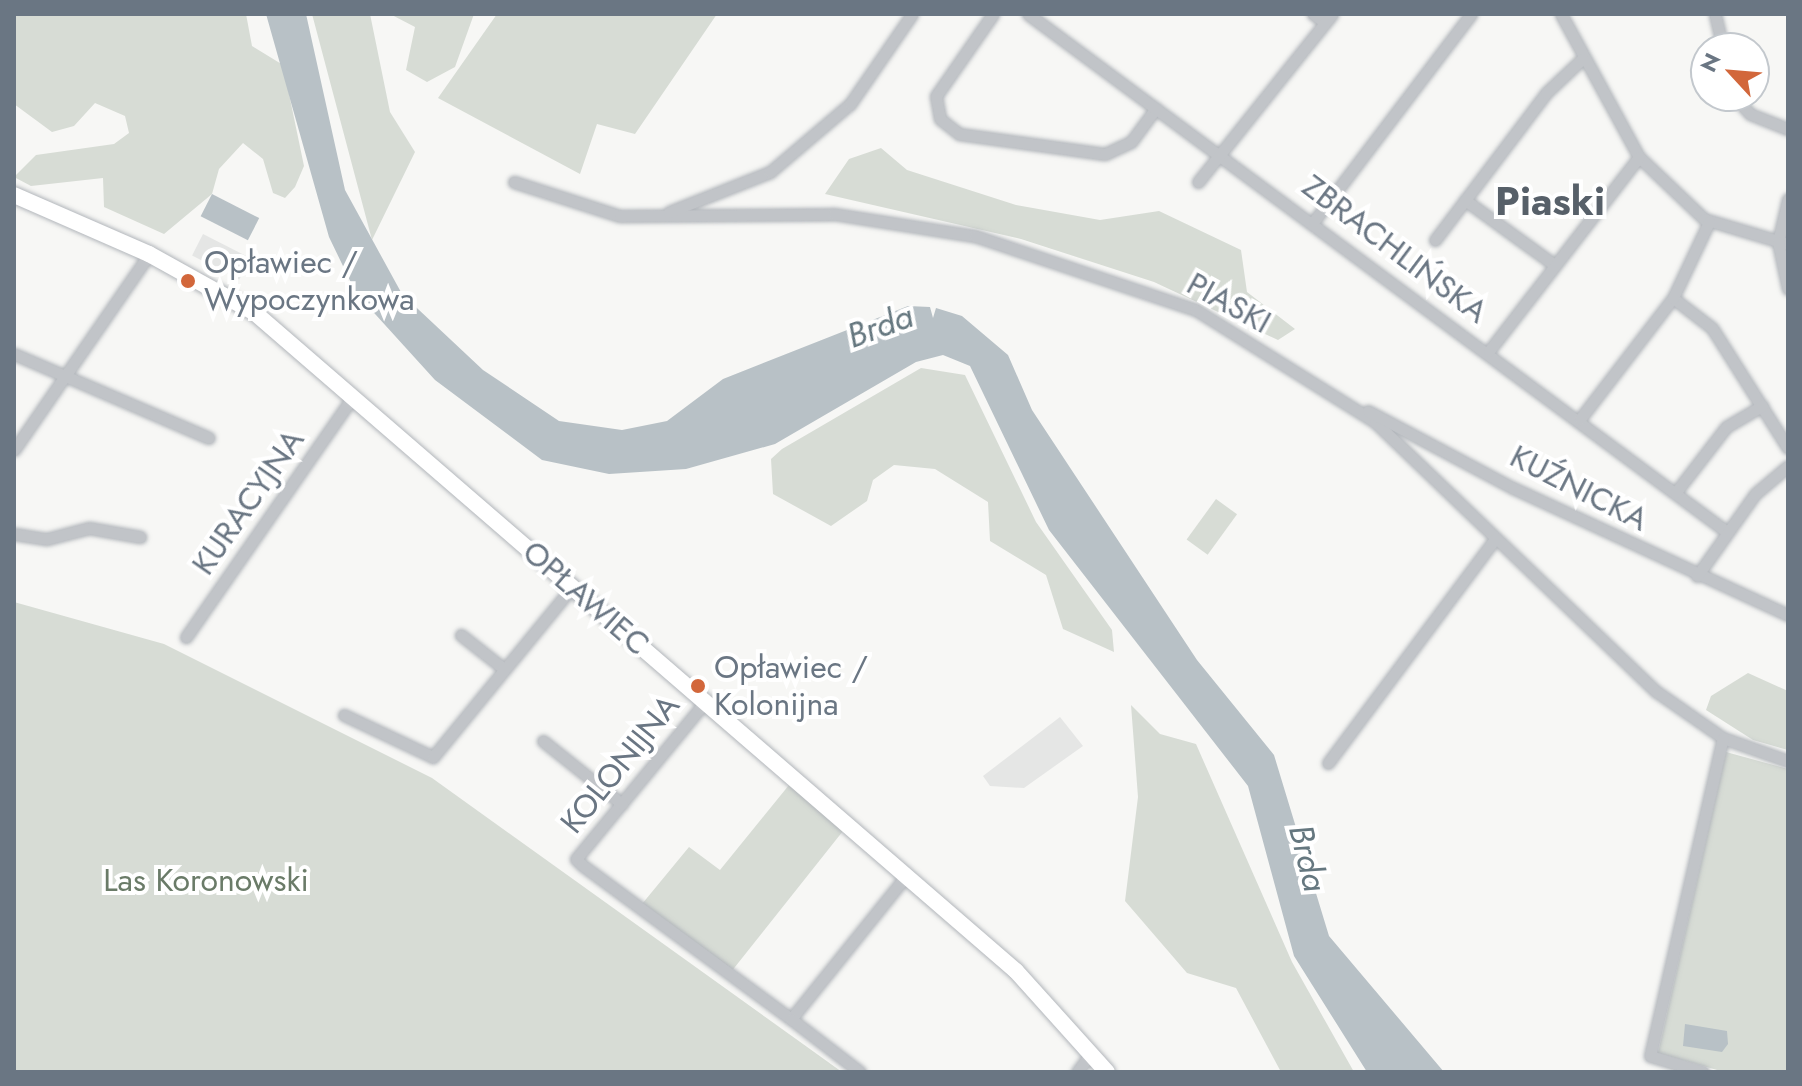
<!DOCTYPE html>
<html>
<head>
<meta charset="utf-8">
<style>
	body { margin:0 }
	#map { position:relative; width:1802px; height:1086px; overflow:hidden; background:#f7f7f5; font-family:Jost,sans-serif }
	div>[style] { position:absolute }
	.built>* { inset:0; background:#e5e6e5; transform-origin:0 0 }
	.green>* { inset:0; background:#d7dcd5; transform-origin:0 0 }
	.water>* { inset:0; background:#b8c1c6; transform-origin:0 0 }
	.roads { filter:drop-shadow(0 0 2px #b2b6bb) drop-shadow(0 0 2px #b2b6bb) }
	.street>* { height:11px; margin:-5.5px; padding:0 5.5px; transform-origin:5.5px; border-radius:5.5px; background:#c1c4c8 }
	.secondary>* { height:16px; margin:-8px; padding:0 8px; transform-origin:8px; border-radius:8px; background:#fff }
	.dots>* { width:22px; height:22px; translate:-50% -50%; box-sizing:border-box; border:4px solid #fff; border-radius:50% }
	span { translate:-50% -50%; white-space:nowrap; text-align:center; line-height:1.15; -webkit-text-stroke:8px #fff; paint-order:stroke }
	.street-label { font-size:32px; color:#6a7683 }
	.poi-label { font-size:32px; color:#6a7683 }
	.left { translate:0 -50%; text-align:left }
	.park-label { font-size:32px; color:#6a7b68 }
	.water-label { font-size:34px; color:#65777f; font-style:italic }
	.district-label { font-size:40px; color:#576069; font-weight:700 }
	.frame { position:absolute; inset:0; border:16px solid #6a7683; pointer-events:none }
	.north { position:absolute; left:1690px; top:32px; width:80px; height:80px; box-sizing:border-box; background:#fff; border:2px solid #c3c8cd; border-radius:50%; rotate:296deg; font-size:22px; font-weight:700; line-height:32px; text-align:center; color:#6a7683 }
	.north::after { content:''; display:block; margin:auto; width:28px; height:36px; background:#d2673b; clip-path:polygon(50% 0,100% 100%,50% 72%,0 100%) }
</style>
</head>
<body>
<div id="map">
	<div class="built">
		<div style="left:203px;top:234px;width:53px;height:24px;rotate:27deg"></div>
		<div style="clip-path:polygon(1060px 717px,1083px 746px,1024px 788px,990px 786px,983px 776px)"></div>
	</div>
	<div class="green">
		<div style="clip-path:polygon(14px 14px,246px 14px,252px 46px,283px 65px,304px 166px,295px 187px,285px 198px,273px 193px,263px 159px,243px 143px,219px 169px,212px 194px,164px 234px,104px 207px,103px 178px,31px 186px,14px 177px,36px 155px,114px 144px,129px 133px,125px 116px,95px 103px,74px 126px,52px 132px,14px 104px)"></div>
		<div style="clip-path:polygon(312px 14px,370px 14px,390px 112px,415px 152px,372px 240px)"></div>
		<div style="clip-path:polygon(390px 14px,474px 14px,455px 67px,427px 82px,406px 70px,415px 27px)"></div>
		<div style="clip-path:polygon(497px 14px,717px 14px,635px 134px,597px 124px,580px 174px,438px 98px)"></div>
		<div style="clip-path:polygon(881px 148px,907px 170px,1016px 205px,1100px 220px,1159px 211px,1241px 250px,1247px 292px,1295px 329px,1278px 340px,1154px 282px,1021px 239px,825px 194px,849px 159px)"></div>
		<div style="clip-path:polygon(921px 368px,965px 375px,1036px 522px,1112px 630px,1114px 652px,1063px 629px,1046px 575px,990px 541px,988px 502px,935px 469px,894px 465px,873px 480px,867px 501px,831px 526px,773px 494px,771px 459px,782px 449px)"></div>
		<div style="left:1216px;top:499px;width:26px;height:50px;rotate:36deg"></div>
		<div style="clip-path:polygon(14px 602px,164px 644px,432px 778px,842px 1072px,14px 1072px)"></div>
		<div style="clip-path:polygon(1748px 673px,1788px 691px,1788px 750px,1753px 740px,1706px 710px,1711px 696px)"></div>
		<div style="clip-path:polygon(1131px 705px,1160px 734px,1196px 744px,1292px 962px,1354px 1072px,1281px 1072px,1236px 988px,1187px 973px,1125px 901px,1138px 797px)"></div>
		<div style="clip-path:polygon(1726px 752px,1788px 769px,1788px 1072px,1724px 1072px,1658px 1053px)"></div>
		<div style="clip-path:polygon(789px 785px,843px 831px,731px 972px,642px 904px,689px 847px,720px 870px)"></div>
	</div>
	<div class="water">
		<div style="clip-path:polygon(266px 14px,306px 14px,345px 190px,402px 294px,483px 370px,559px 421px,622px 430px,667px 421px,723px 379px,908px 306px,930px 307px,933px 318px,936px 308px,962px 316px,1008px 355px,1032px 410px,1197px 660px,1274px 755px,1329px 936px,1444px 1072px,1367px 1072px,1294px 956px,1248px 786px,1049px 530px,970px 366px,943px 355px,916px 362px,775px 444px,686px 469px,609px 474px,542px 460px,435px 380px,356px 293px,329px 237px)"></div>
		<div style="left:212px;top:194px;width:53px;height:25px;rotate:27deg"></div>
		<div style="clip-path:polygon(1685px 1024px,1727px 1031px,1728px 1044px,1722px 1052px,1683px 1046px)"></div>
	</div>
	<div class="roads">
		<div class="street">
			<div style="left:993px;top:14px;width:100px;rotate:124.8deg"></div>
			<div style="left:936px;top:96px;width:23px;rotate:80deg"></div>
			<div style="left:940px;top:119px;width:24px;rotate:38deg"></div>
			<div style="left:959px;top:134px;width:147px;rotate:7.8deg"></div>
			<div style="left:1105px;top:154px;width:29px;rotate:-25deg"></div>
			<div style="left:1131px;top:142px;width:42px;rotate:-53.7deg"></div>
			<div style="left:1028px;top:14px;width:870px;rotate:36.54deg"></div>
			<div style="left:1313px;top:14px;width:14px;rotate:34deg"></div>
			<div style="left:1561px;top:14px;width:163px;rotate:61.4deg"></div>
			<div style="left:1639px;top:157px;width:90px;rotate:43.6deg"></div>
			<div style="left:1704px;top:219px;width:88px;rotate:16.6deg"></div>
			<div style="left:1715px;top:14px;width:35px;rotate:77deg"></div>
			<div style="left:1734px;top:96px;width:24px;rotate:48deg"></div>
			<div style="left:1750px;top:114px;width:41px;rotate:21.5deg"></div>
			<div style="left:514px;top:182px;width:111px;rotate:17.8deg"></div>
			<div style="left:620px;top:216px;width:214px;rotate:-0.5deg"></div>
			<div style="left:834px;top:214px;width:143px;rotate:8.9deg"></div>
			<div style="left:975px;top:236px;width:233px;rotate:18.5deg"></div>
			<div style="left:1196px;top:310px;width:211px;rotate:32deg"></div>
			<div style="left:1375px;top:422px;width:390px;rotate:43.8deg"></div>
			<div style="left:1657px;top:692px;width:80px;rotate:34.9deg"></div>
			<div style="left:1723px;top:738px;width:69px;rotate:19.5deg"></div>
			<div style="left:1198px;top:182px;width:215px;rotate:-51.4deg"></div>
			<div style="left:1788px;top:199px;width:44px;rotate:103.1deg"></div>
			<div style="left:1778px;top:242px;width:48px;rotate:78deg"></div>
			<div style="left:1465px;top:200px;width:109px;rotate:36deg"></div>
			<div style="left:669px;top:212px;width:109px;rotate:-21.6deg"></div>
			<div style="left:770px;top:172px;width:105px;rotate:-40.4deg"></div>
			<div style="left:850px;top:104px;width:109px;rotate:-55.4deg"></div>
			<div style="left:1314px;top:221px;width:260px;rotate:-52.8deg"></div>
			<div style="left:1435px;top:240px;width:184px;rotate:-52.9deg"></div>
			<div style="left:1546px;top:93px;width:50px;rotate:-43.4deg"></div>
			<div style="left:1673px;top:298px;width:49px;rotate:37.6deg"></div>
			<div style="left:1712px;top:328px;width:142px;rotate:57.7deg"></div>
			<div style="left:1489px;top:351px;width:245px;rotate:-52.3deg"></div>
			<div style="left:14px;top:354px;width:212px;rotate:23.3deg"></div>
			<div style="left:1368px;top:411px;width:164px;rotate:28deg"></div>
			<div style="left:1513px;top:488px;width:303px;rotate:24.8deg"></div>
			<div style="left:1580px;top:419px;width:153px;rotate:-52.5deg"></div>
			<div style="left:1673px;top:298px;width:84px;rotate:-64.7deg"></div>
			<div style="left:14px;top:450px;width:238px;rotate:-55.4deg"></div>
			<div style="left:1676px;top:492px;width:82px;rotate:-52.4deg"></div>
			<div style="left:1726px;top:427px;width:42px;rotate:-30.3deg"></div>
			<div style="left:14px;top:534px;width:33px;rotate:9deg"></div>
			<div style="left:47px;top:539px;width:43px;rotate:-14.7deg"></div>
			<div style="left:89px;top:528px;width:52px;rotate:10deg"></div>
			<div style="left:1697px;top:576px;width:100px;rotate:-54.7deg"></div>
			<div style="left:1755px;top:494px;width:43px;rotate:-40.3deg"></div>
			<div style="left:461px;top:635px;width:55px;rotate:38.3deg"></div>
			<div style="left:186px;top:637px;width:292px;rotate:-55.2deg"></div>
			<div style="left:705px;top:702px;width:203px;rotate:129.4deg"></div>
			<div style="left:576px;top:859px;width:8px;rotate:45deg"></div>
			<div style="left:582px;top:865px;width:260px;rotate:36.4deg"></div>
			<div style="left:791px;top:1019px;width:184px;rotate:-51.2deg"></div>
			<div style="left:344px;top:715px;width:98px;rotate:25.3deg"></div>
			<div style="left:433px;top:757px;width:220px;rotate:-50.7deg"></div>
			<div style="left:543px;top:741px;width:101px;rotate:38.6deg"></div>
			<div style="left:1328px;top:763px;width:279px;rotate:-53.3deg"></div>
			<div style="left:791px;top:1019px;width:87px;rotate:37.5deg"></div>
			<div style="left:1077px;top:1072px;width:25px;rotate:-53deg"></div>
			<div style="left:1703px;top:1072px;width:55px;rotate:-163.2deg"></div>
			<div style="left:1650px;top:1056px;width:326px;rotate:-77.1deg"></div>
		</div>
		<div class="secondary">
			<div style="left:14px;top:195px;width:147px;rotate:23.6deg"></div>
			<div style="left:149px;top:254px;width:121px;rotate:29.1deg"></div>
			<div style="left:255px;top:313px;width:1006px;rotate:40.85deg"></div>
			<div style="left:1016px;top:971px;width:136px;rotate:48deg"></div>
		</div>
	</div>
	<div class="dots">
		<div style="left:188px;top:281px;background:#d2673b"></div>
		<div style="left:698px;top:686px;background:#d2673b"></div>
	</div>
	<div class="street-label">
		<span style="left:1395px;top:249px;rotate:37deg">ZBRACHLIŃSKA</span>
		<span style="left:1229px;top:303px;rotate:29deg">PIASKI</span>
		<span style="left:1579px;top:488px;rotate:27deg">KUŹNICKA</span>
		<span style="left:248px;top:502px;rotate:-55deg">KURACYJNA</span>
		<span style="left:586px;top:598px;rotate:41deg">OPŁAWIEC</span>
		<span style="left:620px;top:764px;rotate:-51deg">KOLONIJNA</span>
	</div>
	<div class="poi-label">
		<span class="left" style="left:204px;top:281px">Opławiec /<br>Wypoczynkowa</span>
		<span class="left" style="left:714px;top:686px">Opławiec /<br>Kolonijna</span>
	</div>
	<div class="park-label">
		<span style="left:206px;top:880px">Las Koronowski</span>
	</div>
	<div class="water-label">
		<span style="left:880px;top:326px;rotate:-20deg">Brda</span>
		<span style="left:1308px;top:858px;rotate:76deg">Brda</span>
	</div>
	<div class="district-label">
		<span style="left:1550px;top:201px">Piaski</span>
	</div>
	<div class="frame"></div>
	<div class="north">N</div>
</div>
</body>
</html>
